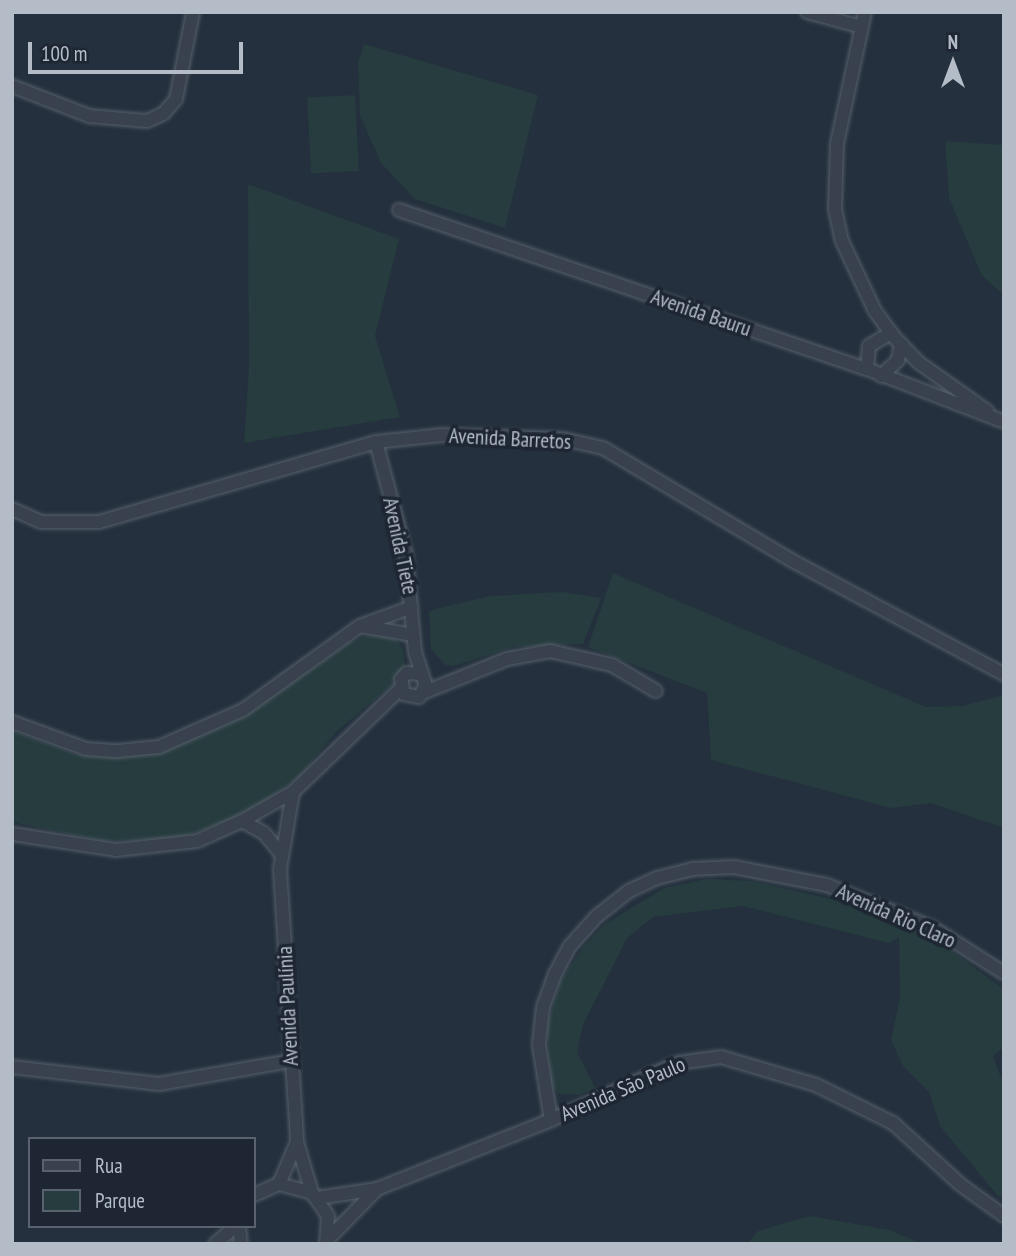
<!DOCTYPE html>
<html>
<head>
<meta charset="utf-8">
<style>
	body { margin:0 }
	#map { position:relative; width:1016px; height:1256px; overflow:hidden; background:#24303d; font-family:"PT Sans Narrow",sans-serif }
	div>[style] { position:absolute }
	.green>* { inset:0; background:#263c3e; transform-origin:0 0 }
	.roads { filter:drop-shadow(0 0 2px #565f6b) drop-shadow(0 0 2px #565f6b) }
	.street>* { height:12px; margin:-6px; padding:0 6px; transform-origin:6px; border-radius:6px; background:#38414d }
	span { translate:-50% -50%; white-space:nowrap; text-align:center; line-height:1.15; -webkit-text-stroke:7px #1d2632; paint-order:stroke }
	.street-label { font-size:21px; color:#b4bcc8 }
	.frame { position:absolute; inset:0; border:14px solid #b4bcc8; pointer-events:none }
	.legend { position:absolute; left:28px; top:1137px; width:228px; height:91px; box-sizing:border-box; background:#1d2632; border:2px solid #59626e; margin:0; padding:9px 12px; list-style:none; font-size:21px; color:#b4bcc8 }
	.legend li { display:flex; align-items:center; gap:14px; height:35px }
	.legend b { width:35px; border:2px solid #59626e }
	.north { position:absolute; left:918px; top:28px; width:70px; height:70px; -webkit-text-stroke:5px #1d2632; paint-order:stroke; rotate:0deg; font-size:19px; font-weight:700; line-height:28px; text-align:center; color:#b4bcc8 }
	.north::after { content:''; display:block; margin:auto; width:24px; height:32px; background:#b4bcc8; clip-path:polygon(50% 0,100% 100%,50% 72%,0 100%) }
	.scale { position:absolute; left:28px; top:42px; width:215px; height:32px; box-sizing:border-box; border:4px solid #b4bcc8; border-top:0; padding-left:9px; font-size:21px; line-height:24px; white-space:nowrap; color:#b4bcc8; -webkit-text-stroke:5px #1d2632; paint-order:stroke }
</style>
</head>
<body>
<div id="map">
	<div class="green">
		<div style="clip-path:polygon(364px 44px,538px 95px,505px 228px,415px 199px,381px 163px,360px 116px,358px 63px)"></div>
		<div style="left:355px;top:95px;width:76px;height:48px;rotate:87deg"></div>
		<div style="clip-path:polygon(945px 141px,1004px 145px,1004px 295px,982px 276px,949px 198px)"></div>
		<div style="clip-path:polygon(248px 184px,399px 239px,375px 336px,400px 417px,244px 443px,249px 367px)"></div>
		<div style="clip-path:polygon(613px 573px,926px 707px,962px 706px,1004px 695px,1004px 828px,931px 803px,891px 808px,711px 760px,707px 693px,588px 647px)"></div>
		<div style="clip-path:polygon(563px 592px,601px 598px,583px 644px,514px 647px,454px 666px,445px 665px,431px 649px,429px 612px,435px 609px,490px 596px)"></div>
		<div style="clip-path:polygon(374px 633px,395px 637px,403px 649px,405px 665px,397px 681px,336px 732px,302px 774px,261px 804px,225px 822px,172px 840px,103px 841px,12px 822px,12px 731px,75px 754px,112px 757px,191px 739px,238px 719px,351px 642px)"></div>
		<div style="clip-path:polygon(706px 879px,752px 881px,835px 900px,895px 921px,933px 938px,1004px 989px,1004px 1047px,993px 1056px,1004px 1086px,1004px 1197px,998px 1196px,940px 1126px,929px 1092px,903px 1066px,891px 1040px,900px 997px,899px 937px,889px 943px,743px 906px,653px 917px,627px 938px,583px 1025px,577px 1052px,595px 1088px,580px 1095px,559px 1094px,551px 1084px,547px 1025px,561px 980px,583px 947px,605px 924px,664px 888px)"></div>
		<div style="clip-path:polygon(810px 1216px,890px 1230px,922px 1244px,747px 1244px,758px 1231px)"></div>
	</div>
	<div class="roads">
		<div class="street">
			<div style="left:807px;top:12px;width:57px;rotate:15.3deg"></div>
			<div style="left:865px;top:12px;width:135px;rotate:102deg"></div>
			<div style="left:837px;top:144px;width:65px;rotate:91.8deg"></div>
			<div style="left:835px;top:209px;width:33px;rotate:78deg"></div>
			<div style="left:842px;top:241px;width:77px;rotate:64.8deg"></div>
			<div style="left:875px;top:311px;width:32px;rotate:54deg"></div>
			<div style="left:894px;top:337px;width:35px;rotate:46deg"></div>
			<div style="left:918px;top:362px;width:85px;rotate:35.4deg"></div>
			<div style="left:12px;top:86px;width:83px;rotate:21.3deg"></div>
			<div style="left:89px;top:116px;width:58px;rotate:4.9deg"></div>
			<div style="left:147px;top:121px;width:17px;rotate:-24deg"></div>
			<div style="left:163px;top:114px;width:20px;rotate:-49deg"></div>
			<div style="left:176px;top:99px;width:89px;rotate:-78.9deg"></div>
			<div style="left:399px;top:210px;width:494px;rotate:18.8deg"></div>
			<div style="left:867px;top:369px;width:145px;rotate:21.1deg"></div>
			<div style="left:867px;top:369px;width:23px;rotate:-85deg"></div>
			<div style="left:869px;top:346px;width:26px;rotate:-31deg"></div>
			<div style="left:881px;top:376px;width:23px;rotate:-43deg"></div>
			<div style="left:898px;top:360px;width:16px;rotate:-79deg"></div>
			<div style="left:376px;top:442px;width:117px;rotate:75.1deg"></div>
			<div style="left:406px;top:555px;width:97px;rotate:84.7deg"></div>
			<div style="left:415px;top:652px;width:35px;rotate:72deg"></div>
			<div style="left:426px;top:685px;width:14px;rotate:120deg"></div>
			<div style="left:419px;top:697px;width:15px;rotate:-169deg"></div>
			<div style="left:404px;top:694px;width:15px;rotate:-101deg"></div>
			<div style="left:401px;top:679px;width:8px;rotate:-45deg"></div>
			<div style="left:407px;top:673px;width:14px;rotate:4deg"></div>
			<div style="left:12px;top:509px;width:32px;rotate:24deg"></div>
			<div style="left:41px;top:522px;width:58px"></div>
			<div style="left:99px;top:522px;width:288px;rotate:-16.1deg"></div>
			<div style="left:376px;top:442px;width:65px;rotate:-6.1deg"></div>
			<div style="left:441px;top:435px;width:122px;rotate:1.9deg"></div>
			<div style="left:563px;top:439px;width:41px;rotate:12.7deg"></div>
			<div style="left:603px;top:448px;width:219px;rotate:30.8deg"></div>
			<div style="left:791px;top:560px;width:242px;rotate:28.2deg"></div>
			<div style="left:360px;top:626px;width:54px;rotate:9.6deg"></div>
			<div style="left:425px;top:692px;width:88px;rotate:-21.9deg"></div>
			<div style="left:507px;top:659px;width:44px;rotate:-10.5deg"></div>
			<div style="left:550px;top:651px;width:64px;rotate:12.7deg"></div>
			<div style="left:612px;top:665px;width:51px;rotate:30.6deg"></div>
			<div style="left:12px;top:722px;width:79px;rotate:20deg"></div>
			<div style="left:86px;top:749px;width:32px;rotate:4deg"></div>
			<div style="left:118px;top:751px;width:41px;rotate:-5.6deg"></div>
			<div style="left:159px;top:747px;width:92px;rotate:-23.8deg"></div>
			<div style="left:243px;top:710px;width:144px;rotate:-35.7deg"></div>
			<div style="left:360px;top:626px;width:55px;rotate:-20.1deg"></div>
			<div style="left:293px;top:792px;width:78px;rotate:99.6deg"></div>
			<div style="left:280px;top:869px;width:274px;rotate:86.4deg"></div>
			<div style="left:297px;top:1142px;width:53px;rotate:73.6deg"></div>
			<div style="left:242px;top:821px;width:25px;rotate:29deg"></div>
			<div style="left:264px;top:833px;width:27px;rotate:51deg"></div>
			<div style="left:12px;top:834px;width:105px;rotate:8.7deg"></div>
			<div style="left:116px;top:850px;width:81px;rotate:-6.3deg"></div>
			<div style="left:197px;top:841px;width:49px;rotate:-24deg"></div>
			<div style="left:242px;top:821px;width:59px;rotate:-29.6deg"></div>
			<div style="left:293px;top:792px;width:150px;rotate:-43.9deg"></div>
			<div style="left:12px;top:1067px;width:148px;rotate:6.6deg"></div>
			<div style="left:159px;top:1084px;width:134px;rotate:-9.9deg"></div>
			<div style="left:551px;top:1120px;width:76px;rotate:-99.1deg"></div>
			<div style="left:539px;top:1045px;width:38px;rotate:-84deg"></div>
			<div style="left:543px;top:1007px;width:35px;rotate:-70deg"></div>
			<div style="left:555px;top:974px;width:32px;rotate:-62deg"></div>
			<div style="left:570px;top:946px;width:40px;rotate:-48deg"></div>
			<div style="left:597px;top:916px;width:41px;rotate:-38deg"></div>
			<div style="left:629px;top:891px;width:31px;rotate:-25deg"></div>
			<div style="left:657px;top:878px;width:36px;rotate:-14deg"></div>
			<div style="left:692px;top:869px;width:42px;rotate:-2.7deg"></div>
			<div style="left:734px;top:867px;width:95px;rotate:11deg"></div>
			<div style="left:827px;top:885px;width:114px;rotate:22.1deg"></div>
			<div style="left:933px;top:928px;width:84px;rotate:32.4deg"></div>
			<div style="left:279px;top:1184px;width:46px;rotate:-66.8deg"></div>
			<div style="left:254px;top:1195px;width:27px;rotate:-24deg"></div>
			<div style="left:279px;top:1184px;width:34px;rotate:15deg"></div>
			<div style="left:312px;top:1193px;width:28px;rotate:55deg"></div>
			<div style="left:328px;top:1216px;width:28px;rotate:94deg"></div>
			<div style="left:317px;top:1198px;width:61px;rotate:-8.5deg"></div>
			<div style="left:377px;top:1189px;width:187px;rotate:-21.6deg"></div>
			<div style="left:551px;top:1120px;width:139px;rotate:-24.2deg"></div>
			<div style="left:678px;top:1063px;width:43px;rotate:-7.9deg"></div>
			<div style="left:721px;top:1057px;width:99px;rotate:16.4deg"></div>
			<div style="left:816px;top:1085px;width:86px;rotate:26.3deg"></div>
			<div style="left:893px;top:1123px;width:92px;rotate:42.4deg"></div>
			<div style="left:961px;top:1185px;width:53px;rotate:35.8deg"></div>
			<div style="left:239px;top:1226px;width:18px;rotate:84deg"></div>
			<div style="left:329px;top:1238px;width:69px;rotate:-45.6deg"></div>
			<div style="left:215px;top:1244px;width:28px;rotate:-41deg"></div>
		</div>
	</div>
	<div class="street-label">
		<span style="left:701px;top:313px;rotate:19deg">Avenida Bauru</span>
		<span style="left:510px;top:439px;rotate:3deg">Avenida Barretos</span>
		<span style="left:400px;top:546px;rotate:78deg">Avenida Tiete</span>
		<span style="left:896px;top:916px;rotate:24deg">Avenida Rio Claro</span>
		<span style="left:288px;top:1006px;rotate:-93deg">Avenida Paulínia</span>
		<span style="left:623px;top:1089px;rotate:-23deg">Avenida São Paulo</span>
	</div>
	<div class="frame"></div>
	<ul class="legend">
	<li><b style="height:9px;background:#38414d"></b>Rua</li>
	<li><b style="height:19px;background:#263c3e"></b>Parque</li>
	</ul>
	<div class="north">N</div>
	<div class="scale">100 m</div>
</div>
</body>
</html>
